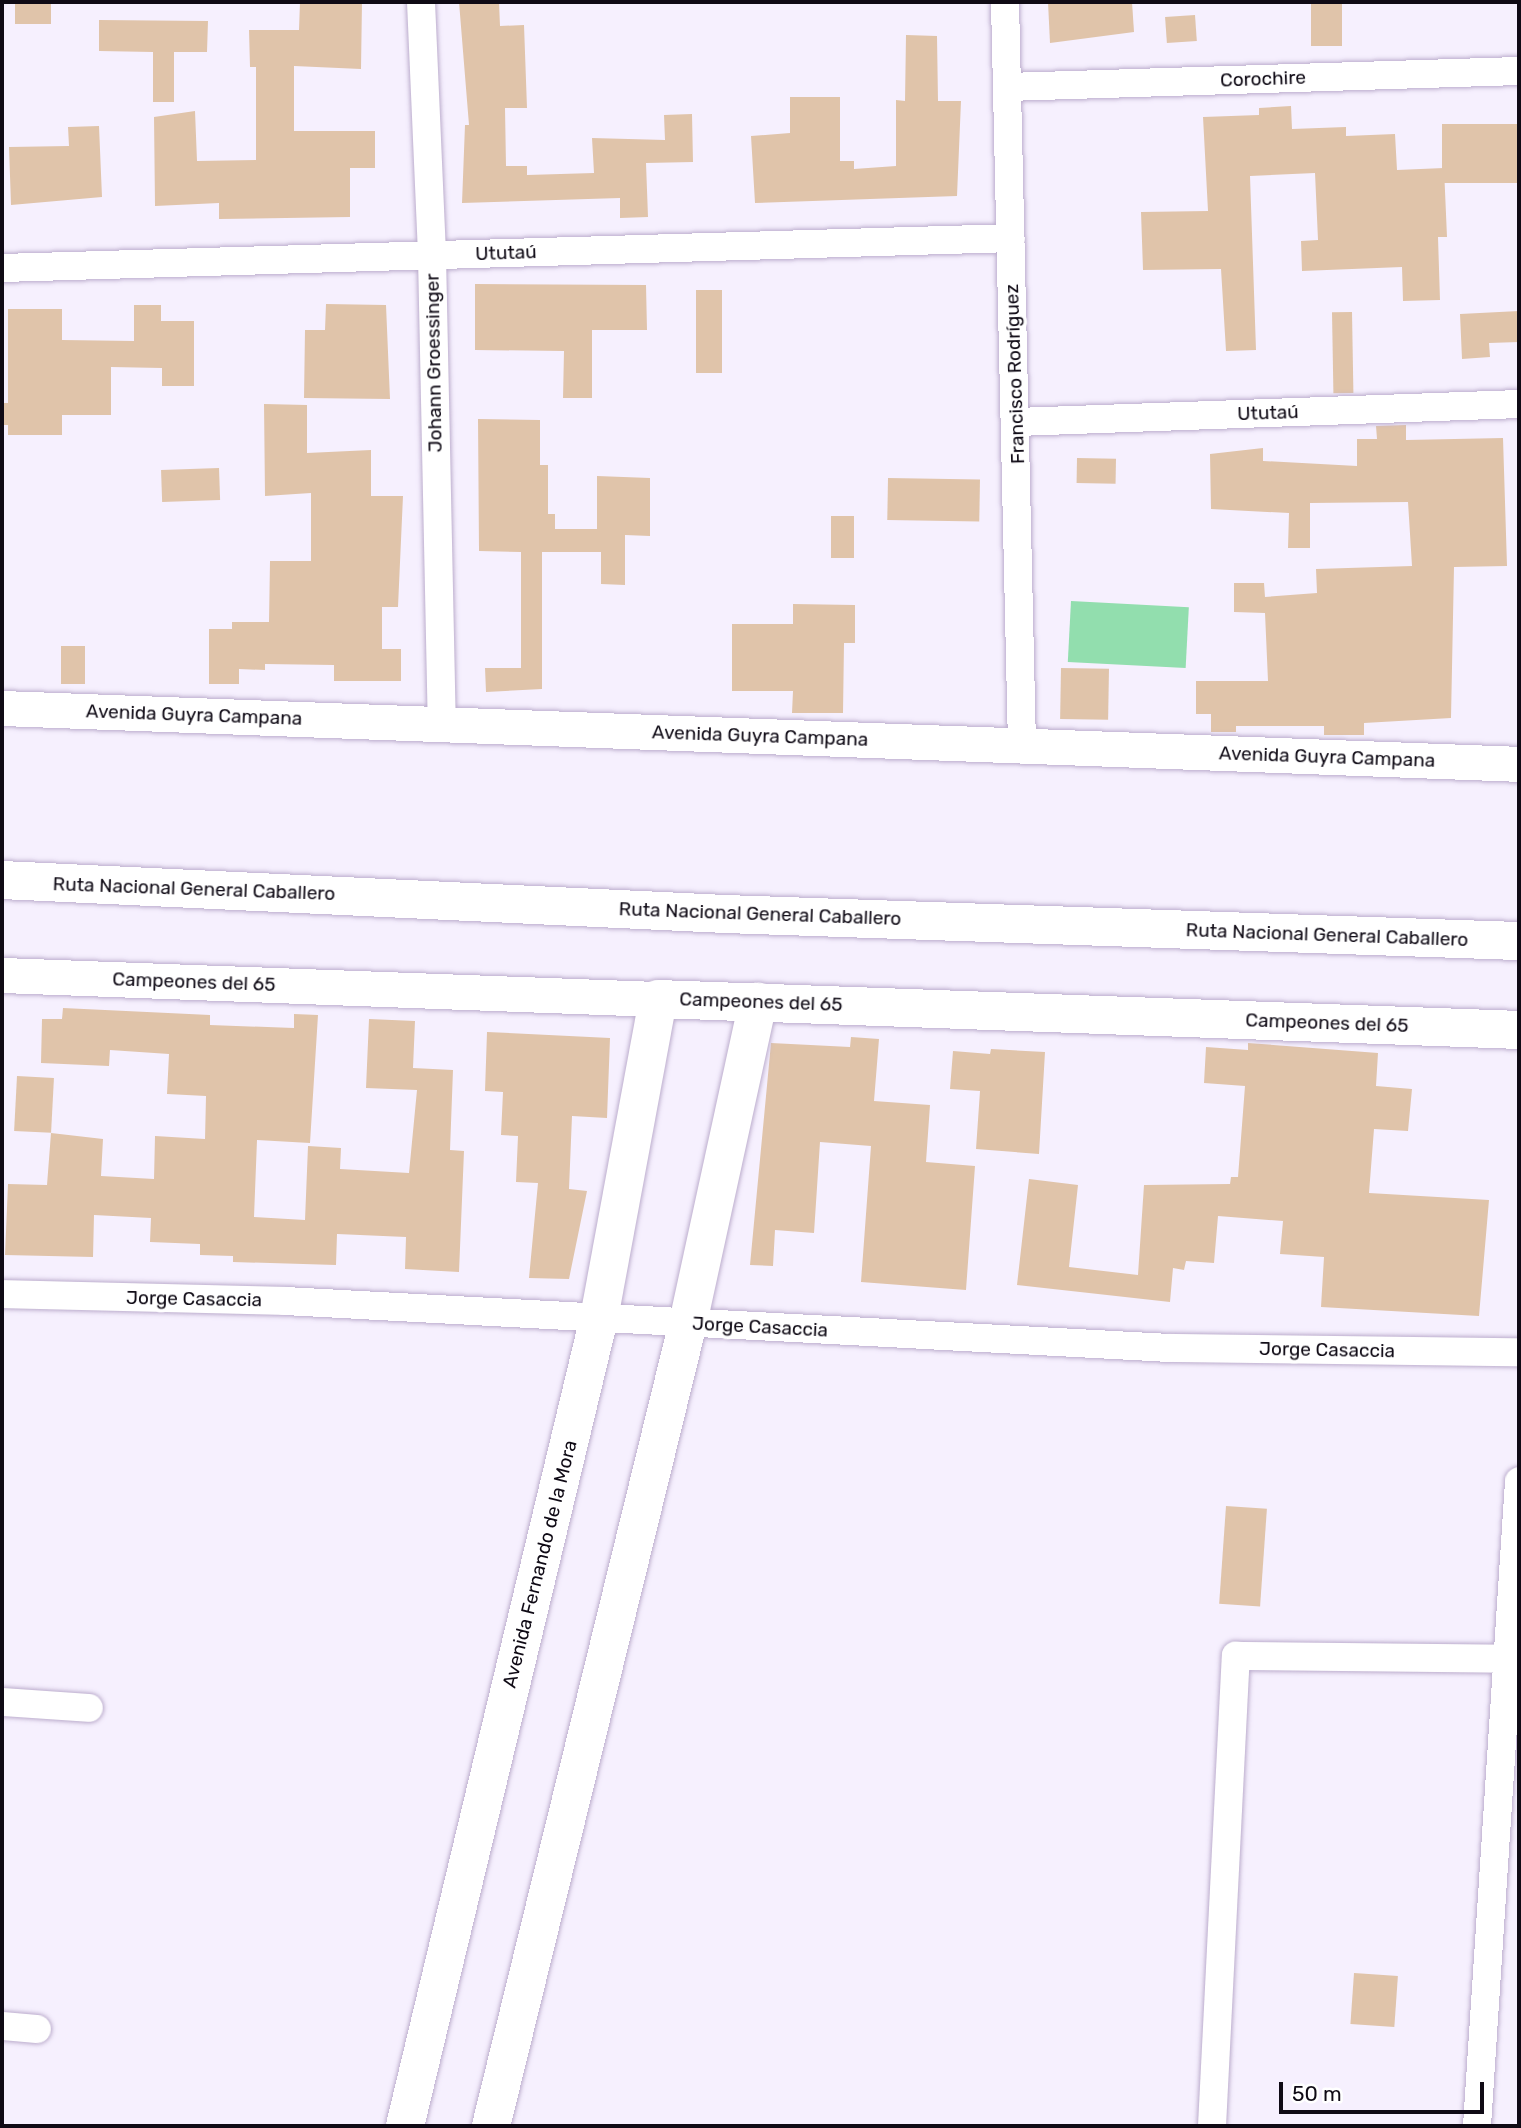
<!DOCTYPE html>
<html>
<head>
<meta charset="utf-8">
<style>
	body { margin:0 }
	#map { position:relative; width:1521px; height:2128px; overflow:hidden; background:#f6f0fe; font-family:Rubik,sans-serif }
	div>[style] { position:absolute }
	.green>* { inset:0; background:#92deae; transform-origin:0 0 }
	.building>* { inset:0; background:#e0c4aa; transform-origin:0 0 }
	.roads { filter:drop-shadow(0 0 2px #bcadcd) drop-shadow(0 0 2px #bcadcd) }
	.minor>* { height:28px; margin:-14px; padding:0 14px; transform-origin:14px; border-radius:14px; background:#fff }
	.tertiary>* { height:35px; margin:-17.5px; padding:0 17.5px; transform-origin:17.5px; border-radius:17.5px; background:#fff }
	.secondary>* { height:38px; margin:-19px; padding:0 19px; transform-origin:19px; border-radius:19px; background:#fff }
	.trunk>* { height:38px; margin:-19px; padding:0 19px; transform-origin:19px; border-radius:19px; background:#fff }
	span { translate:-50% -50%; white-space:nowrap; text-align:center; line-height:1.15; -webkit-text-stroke:7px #fff; paint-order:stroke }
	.street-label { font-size:19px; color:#0f0a15 }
	.frame { position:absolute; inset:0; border:4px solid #0f0a15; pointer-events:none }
	.scale { position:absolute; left:1279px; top:2082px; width:205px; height:32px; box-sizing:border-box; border:4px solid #0f0a15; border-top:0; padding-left:9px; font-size:21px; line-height:24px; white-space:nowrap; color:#0f0a15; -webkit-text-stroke:5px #fff; paint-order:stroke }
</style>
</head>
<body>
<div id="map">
	<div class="green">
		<div style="left:1071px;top:601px;width:118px;height:61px;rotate:3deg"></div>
	</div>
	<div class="building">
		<div style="left:15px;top:2px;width:36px;height:22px"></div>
		<div style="clip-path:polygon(300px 2px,362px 2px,361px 69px,294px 66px,294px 131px,375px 131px,375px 168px,350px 168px,350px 217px,219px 219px,219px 203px,155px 206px,154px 117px,195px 111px,197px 161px,256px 160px,256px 67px,250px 67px,249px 30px,299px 30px)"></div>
		<div style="clip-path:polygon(459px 2px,499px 2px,500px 26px,524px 25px,527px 108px,505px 108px,506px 166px,527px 166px,527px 175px,594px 173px,592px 138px,665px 140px,664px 115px,692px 114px,693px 162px,646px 163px,648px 217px,620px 218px,620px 198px,462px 203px,465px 125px,469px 125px)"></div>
		<div style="clip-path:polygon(1048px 2px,1132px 2px,1134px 32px,1050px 43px)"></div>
		<div style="left:1311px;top:2px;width:31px;height:44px"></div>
		<div style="left:1195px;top:15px;width:26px;height:30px;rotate:86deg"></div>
		<div style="clip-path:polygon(99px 20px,208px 21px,207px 52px,174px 52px,174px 102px,153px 102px,153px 52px,99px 51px)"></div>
		<div style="clip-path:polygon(906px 35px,937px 36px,938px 101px,961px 101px,957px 196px,755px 203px,751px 136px,790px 133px,790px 97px,840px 97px,840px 161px,854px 161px,854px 169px,896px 166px,896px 100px,905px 101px)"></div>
		<div style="clip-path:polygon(1291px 106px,1292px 129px,1346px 127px,1346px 136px,1395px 134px,1397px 170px,1444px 168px,1447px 237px,1438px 237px,1440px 300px,1403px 301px,1402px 267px,1302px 271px,1301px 241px,1318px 240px,1315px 173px,1250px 176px,1256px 350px,1226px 351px,1221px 269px,1143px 270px,1141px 212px,1208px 211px,1203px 117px,1259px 115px,1259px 108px)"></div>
		<div style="left:1519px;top:124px;width:59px;height:77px;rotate:90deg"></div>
		<div style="clip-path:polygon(99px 126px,102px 197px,11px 205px,9px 147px,69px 146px,68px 127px)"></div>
		<div style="clip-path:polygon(475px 284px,646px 285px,647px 330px,592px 330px,592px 398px,563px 398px,564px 351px,475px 350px)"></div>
		<div style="left:696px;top:290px;width:26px;height:83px"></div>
		<div style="clip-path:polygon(326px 304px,386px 305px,390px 399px,304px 398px,305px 330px,325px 330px)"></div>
		<div style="clip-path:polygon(134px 305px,161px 305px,161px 321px,194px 321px,194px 386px,162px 386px,162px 368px,111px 367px,111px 415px,62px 415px,62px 435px,8px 435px,8px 425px,2px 425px,2px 403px,8px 403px,8px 309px,62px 309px,62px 340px,134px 341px)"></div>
		<div style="clip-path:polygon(1519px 311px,1519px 342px,1489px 343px,1490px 357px,1462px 359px,1460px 314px)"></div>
		<div style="left:1352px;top:312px;width:81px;height:20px;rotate:89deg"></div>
		<div style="clip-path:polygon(264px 404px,307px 405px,307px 453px,371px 450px,371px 496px,403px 496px,398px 607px,382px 607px,382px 649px,401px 649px,401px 681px,334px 681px,334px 665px,265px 664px,265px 670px,239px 669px,239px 684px,209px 684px,209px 629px,232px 629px,232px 622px,269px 622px,270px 561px,311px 561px,311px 493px,265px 496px)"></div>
		<div style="clip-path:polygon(478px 419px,540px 420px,540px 465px,548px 465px,548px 514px,555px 514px,555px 529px,597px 529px,597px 476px,650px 478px,650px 536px,625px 535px,625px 585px,601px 584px,601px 552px,542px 552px,542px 689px,486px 692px,485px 668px,521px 668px,521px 552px,479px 551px)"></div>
		<div style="clip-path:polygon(1406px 425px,1406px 440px,1503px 438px,1507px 566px,1454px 567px,1451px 718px,1364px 723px,1364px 735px,1324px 735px,1324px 726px,1236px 726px,1236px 732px,1211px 732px,1211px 714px,1196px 714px,1196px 681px,1268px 681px,1265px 613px,1234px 612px,1234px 583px,1264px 583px,1265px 597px,1317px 593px,1316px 569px,1412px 566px,1408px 502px,1310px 503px,1310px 548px,1288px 548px,1289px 513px,1211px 509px,1210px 454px,1263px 448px,1263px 461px,1357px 466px,1357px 439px,1377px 439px,1376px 426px)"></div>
		<div style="left:1077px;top:458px;width:39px;height:25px;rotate:1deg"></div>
		<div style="left:219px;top:468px;width:32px;height:58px;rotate:88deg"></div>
		<div style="left:888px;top:478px;width:92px;height:42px;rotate:1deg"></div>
		<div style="left:831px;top:516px;width:23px;height:42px"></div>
		<div style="clip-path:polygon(793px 604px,855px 605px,855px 643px,844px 643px,843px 713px,792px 713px,793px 691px,732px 691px,732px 624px,793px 624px)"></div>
		<div style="left:61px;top:646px;width:24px;height:38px"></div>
		<div style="left:1061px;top:668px;width:48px;height:51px;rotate:1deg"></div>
		<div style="clip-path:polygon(63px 1008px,210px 1015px,210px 1025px,294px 1028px,294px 1014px,318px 1015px,310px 1143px,257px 1140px,254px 1217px,305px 1220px,308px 1146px,341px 1148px,340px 1169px,409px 1173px,417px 1090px,366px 1088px,369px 1019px,415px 1021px,413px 1068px,453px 1070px,450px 1150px,464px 1151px,459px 1272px,405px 1269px,406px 1237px,337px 1234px,336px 1265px,233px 1262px,233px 1256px,200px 1255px,200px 1244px,150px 1242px,151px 1218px,94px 1215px,93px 1257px,5px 1255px,8px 1184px,47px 1185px,51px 1133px,103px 1139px,101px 1176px,154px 1179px,155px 1136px,205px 1139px,206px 1096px,167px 1094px,169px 1054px,110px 1050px,109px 1066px,41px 1063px,42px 1019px,62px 1019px)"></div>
		<div style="clip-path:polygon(487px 1032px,610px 1038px,607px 1118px,572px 1116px,569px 1189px,587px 1191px,569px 1279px,529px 1278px,538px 1183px,516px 1182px,518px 1136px,501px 1135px,503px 1092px,485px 1091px)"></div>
		<div style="clip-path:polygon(851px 1037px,879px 1039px,874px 1101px,930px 1105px,926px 1162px,975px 1166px,966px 1290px,861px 1282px,871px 1146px,820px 1142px,814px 1233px,775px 1230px,773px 1266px,750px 1265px,771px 1043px,850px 1047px)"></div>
		<div style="clip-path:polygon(1248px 1043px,1378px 1053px,1376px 1086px,1412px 1089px,1408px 1131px,1374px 1129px,1369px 1193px,1489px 1200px,1479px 1316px,1321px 1307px,1324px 1257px,1280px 1254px,1283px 1221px,1218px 1216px,1214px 1263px,1186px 1261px,1184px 1270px,1173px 1268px,1170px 1302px,1017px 1285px,1029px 1179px,1078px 1185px,1069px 1267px,1138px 1275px,1144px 1185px,1230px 1184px,1231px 1177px,1238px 1177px,1245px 1086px,1204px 1083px,1206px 1047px,1248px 1050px)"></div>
		<div style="clip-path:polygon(991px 1049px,1045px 1052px,1039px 1154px,976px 1149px,980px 1091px,950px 1089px,953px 1051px,990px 1054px)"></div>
		<div style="left:17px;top:1076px;width:37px;height:55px;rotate:3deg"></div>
		<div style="left:1226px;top:1506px;width:41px;height:98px;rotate:4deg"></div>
		<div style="left:1354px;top:1973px;width:44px;height:51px;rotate:4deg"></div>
	</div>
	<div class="roads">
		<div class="minor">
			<div style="left:421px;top:2px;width:254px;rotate:87.5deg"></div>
			<div style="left:432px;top:256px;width:469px;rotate:88.8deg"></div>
			<div style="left:1005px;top:2px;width:744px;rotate:88.69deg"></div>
			<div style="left:1007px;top:87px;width:512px;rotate:-1.79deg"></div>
			<div style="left:2px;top:268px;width:1009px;rotate:-1.7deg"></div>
			<div style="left:1017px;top:422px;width:502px;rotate:-2.05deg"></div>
			<div style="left:2px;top:1294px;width:283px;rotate:1.4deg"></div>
			<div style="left:285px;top:1301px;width:887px;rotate:3.04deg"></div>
			<div style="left:1171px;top:1348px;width:348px;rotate:0.7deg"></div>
			<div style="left:2px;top:1702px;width:87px;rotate:3.9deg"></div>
			<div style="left:2px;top:2026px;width:35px;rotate:5deg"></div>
			<div style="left:1212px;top:2126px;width:471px;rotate:-87.1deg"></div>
			<div style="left:1236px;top:1656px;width:283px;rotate:0.6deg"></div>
			<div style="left:1477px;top:2126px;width:646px;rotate:-86.27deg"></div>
		</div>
		<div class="tertiary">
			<div style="left:2px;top:708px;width:1518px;rotate:2.11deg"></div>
			<div style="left:2px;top:975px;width:656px;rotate:2.1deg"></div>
		</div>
		<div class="secondary">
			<div style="left:405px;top:2126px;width:831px;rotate:-76.5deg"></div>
			<div style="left:599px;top:1318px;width:324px;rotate:-79.5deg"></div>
			<div style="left:658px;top:999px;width:862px;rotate:2.06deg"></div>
			<div style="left:491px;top:2126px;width:827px;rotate:-76.22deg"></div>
			<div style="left:688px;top:1323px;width:329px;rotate:-77.7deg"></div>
		</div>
		<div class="trunk">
			<div style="left:2px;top:880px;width:724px;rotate:2.69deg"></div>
			<div style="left:725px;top:914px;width:794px;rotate:1.95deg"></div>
		</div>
	</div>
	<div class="street-label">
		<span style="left:1263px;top:79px;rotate:-2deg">Corochire</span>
		<span style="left:506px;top:253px;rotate:-2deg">Ututaú</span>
		<span style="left:434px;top:363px;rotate:-91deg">Johann Groessinger</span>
		<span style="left:1015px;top:374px;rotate:-92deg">Francisco Rodríguez</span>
		<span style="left:1268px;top:413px;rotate:-2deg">Ututaú</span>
		<span style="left:194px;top:715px;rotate:2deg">Avenida Guyra Campana</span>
		<span style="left:760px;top:736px;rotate:2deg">Avenida Guyra Campana</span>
		<span style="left:1327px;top:757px;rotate:2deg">Avenida Guyra Campana</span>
		<span style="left:194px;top:889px;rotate:2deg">Ruta Nacional General Caballero</span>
		<span style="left:760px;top:914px;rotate:2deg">Ruta Nacional General Caballero</span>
		<span style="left:1327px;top:935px;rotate:2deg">Ruta Nacional General Caballero</span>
		<span style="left:194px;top:982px;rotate:2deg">Campeones del 65</span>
		<span style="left:761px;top:1002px;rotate:2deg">Campeones del 65</span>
		<span style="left:1327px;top:1023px;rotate:2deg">Campeones del 65</span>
		<span style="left:194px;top:1299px;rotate:1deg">Jorge Casaccia</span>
		<span style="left:760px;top:1327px;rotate:3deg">Jorge Casaccia</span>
		<span style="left:1327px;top:1350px;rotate:1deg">Jorge Casaccia</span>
		<span style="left:540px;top:1564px;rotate:-76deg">Avenida Fernando de la Mora</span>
	</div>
	<div class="frame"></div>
	<div class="scale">50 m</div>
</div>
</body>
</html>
